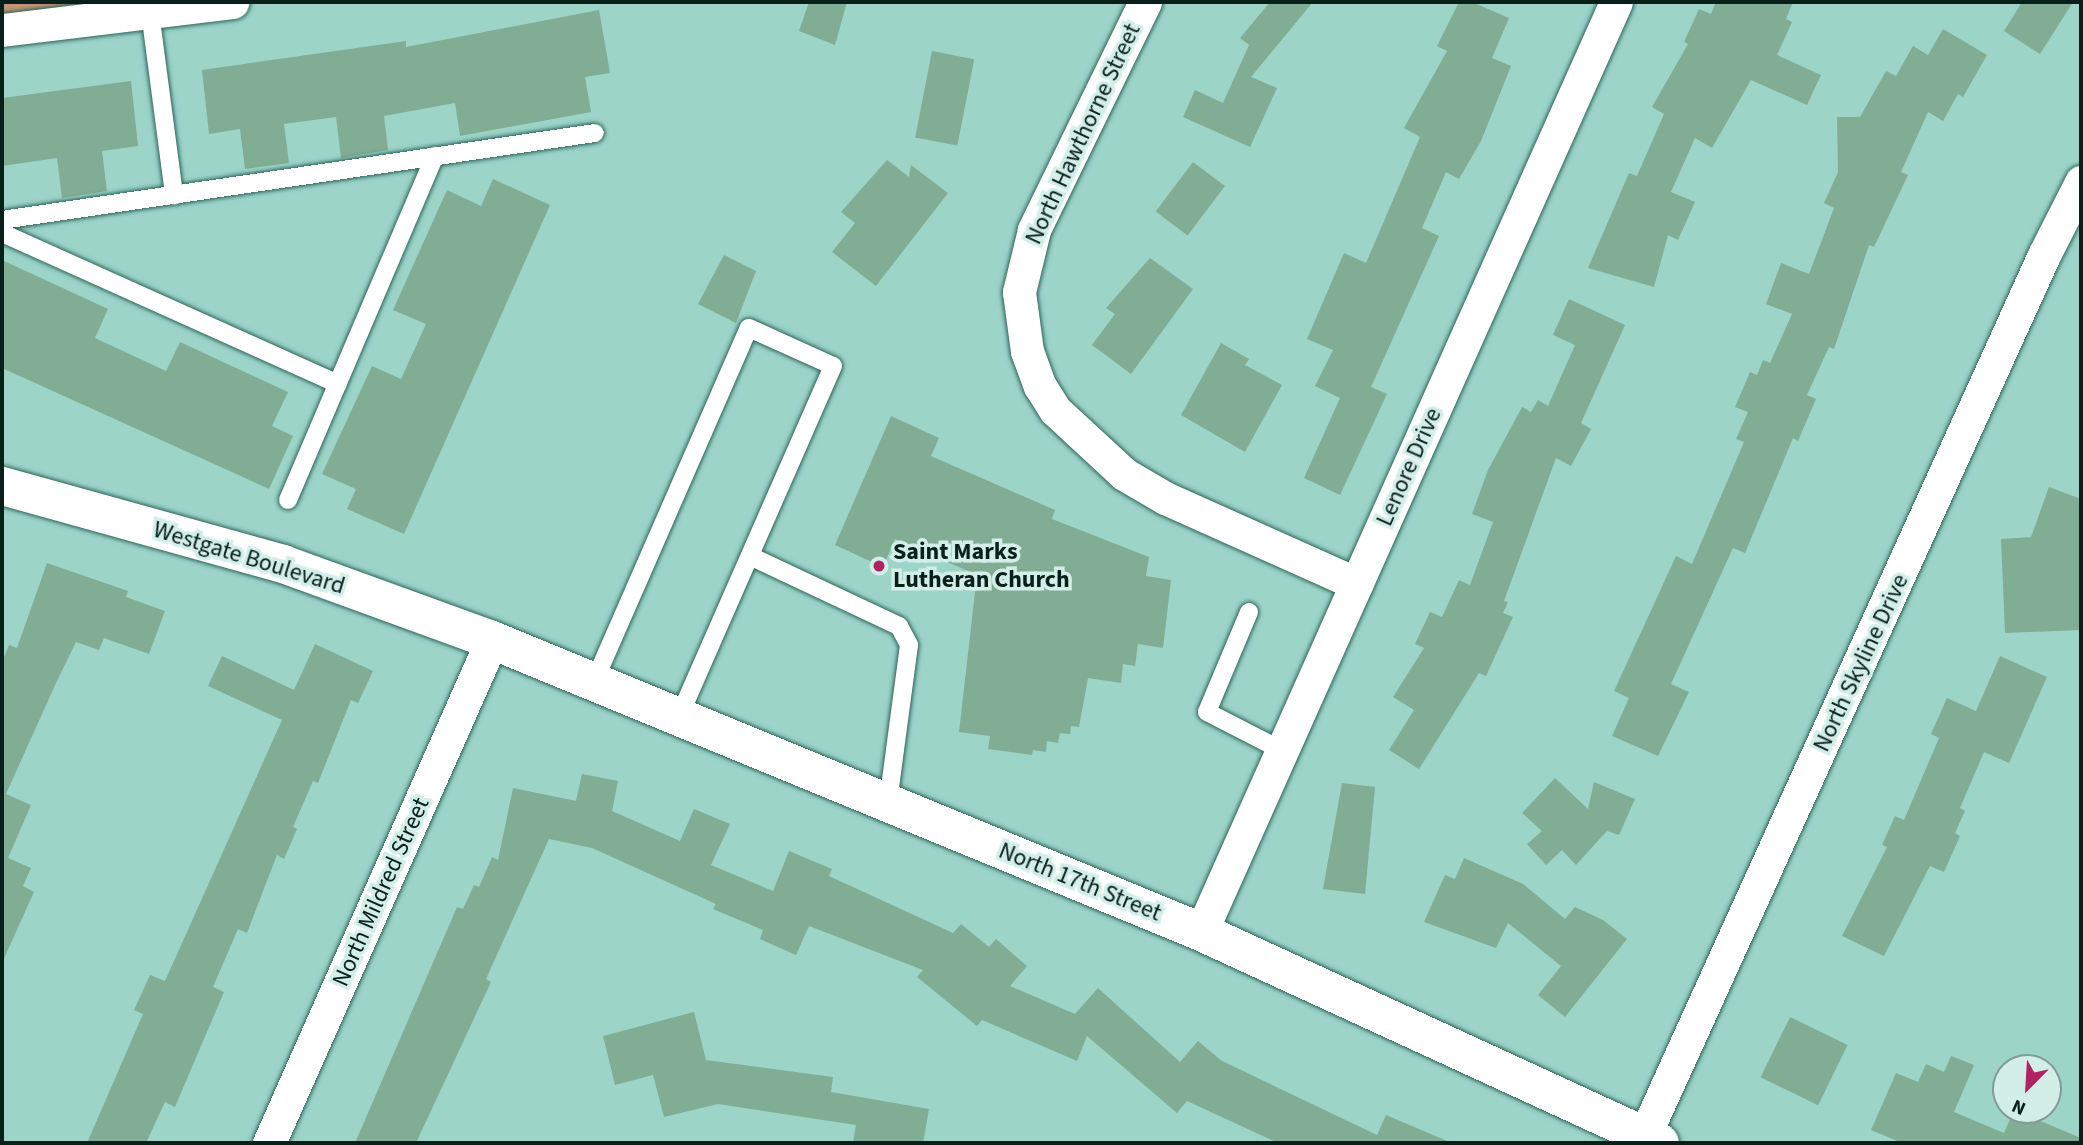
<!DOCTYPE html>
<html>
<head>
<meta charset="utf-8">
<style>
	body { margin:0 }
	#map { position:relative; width:2083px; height:1145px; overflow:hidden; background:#9cd4c8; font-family:"Source Sans 3",sans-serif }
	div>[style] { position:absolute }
	.green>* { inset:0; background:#c49774 }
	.building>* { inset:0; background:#81ad94; transform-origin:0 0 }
	.roads { filter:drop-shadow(0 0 2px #2e645a) drop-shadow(0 0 2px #2e645a) }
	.service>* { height:18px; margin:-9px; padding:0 9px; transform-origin:9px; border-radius:9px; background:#fff }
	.minor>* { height:33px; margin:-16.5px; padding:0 16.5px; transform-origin:16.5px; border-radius:16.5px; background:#fff }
	.tertiary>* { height:38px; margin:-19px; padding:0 19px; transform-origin:19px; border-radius:19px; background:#fff }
	.dots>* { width:19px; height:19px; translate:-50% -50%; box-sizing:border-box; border:4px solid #d3eee8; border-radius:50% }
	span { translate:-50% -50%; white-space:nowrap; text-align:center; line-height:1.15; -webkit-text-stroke:7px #d3eee8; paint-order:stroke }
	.street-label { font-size:24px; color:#081f1a }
	.poi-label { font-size:24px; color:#081f1a; font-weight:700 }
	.left { translate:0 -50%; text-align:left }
	.frame { position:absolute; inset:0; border:4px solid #081f1a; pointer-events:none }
	.north { position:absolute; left:1992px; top:1054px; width:70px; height:70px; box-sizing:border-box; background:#d3eee8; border:2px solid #829b96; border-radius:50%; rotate:204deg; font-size:19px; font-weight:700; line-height:28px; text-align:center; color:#081f1a }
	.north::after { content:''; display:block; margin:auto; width:24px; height:32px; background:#af2361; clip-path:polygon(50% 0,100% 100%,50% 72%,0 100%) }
</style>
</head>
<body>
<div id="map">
	<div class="green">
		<div style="clip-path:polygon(2px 2px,211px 2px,2px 30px)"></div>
	</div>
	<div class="building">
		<div style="clip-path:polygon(809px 2px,847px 2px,835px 45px,799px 31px)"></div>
		<div style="clip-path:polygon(1270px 2px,1313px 2px,1251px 77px,1277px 88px,1250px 147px,1183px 117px,1195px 90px,1223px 103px,1249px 45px,1240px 38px)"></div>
		<div style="clip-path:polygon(1459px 2px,1472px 2px,1509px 18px,1492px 58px,1511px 66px,1481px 141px,1459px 179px,1446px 172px,1422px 228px,1439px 236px,1371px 387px,1387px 394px,1340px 495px,1304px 478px,1340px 398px,1315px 386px,1333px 350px,1307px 339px,1344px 253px,1366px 263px,1420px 137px,1404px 128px,1447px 51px,1437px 46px)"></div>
		<div style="clip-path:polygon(1716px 2px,1793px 2px,1786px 19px,1792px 22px,1777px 55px,1821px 75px,1807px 105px,1751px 80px,1712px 148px,1695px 138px,1671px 192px,1695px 202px,1678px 240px,1668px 235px,1654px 287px,1588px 268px,1629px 173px,1637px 176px,1664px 114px,1652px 107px,1688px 44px,1684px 42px,1699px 9px,1711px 14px)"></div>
		<div style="clip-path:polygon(2022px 2px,2073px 2px,2040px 54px,2004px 31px)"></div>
		<div style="clip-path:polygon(599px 10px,610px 73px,585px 77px,591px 112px,460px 136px,455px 103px,384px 116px,388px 150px,341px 158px,336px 117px,284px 124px,289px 163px,245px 169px,240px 129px,209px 134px,202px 70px,406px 41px,406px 47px)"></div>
		<div style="clip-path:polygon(1943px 29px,1987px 55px,1963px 97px,1958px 94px,1943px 121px,1928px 112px,1901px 172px,1908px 175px,1874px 247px,1869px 245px,1834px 349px,1829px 347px,1807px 395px,1816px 399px,1798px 441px,1793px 438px,1745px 553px,1733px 548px,1671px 684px,1689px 692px,1658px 756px,1612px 736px,1629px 698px,1614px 691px,1676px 556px,1692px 564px,1744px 442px,1736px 439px,1748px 412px,1735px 407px,1750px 372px,1757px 375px,1763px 360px,1770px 363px,1792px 314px,1766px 304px,1781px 263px,1809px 274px,1834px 208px,1824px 203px,1838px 172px,1837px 117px,1860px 117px,1886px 71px,1896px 76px,1913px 46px,1928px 55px)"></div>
		<div style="left:932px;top:51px;width:43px;height:88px;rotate:11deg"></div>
		<div style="clip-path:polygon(131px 81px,138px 146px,102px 151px,107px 191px,62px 198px,57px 158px,2px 166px,2px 98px)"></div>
		<div style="clip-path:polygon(887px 160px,909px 177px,911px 165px,948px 193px,876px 286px,832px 252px,855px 223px,841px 212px)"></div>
		<div style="left:1193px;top:162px;width:40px;height:62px;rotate:37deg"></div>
		<div style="clip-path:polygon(493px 179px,550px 205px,404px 534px,347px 509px,356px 489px,322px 474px,372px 366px,401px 379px,426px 324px,393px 310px,447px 190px,481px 206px)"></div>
		<div style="clip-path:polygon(724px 255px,756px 271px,736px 323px,698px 304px)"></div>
		<div style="clip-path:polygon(1150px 258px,1193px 289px,1131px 374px,1092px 345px,1115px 314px,1106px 308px)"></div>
		<div style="clip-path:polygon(2px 260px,108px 309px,95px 338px,166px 371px,180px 342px,288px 392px,272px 426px,293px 436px,269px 489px,2px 368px)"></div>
		<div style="clip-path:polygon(1569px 299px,1625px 325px,1581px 423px,1591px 429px,1571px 466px,1556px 458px,1504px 601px,1508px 602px,1503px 613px,1513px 617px,1486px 676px,1479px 673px,1419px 769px,1389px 750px,1414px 710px,1393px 697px,1424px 648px,1415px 644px,1430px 612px,1442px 617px,1459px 580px,1470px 585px,1493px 522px,1472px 514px,1488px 470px,1522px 407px,1531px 412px,1538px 400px,1548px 406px,1575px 345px,1553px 335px)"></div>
		<div style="clip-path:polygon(1221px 343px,1249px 359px,1245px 365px,1282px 385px,1245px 452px,1181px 415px)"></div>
		<div style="clip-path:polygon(891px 416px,939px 438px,931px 456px,1055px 510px,1052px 519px,1149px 557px,1146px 576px,1171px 580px,1163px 648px,1138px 644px,1135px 666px,1123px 664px,1121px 683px,1088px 678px,1079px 727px,1071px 726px,1070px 734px,1060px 733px,1058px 743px,1047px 741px,1046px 752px,1033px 750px,1032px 755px,988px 749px,990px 736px,959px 732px,977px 575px,895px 539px,883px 567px,835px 545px)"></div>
		<div style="clip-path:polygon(2049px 487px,2081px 499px,2081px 630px,2005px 633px,2001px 539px,2031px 537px)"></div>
		<div style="clip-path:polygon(47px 563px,128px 591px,126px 597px,165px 611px,149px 654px,104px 638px,99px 650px,76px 642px,56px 683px,6px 794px,31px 805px,8px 858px,31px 868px,23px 886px,34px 892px,2px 963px,2px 662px,9px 645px,17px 648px)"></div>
		<div style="clip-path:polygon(315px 644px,373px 671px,358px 703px,351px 700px,318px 783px,313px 781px,293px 827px,297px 829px,284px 859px,277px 855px,247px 933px,238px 929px,213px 987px,224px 992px,175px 1107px,165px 1102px,146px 1143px,87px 1143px,143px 1014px,134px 1010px,150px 975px,165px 981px,282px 720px,208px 686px,222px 656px,294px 690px)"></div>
		<div style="clip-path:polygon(2000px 656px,2047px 677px,2009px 763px,1984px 752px,1960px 808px,1965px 811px,1955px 833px,1960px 836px,1944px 872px,1930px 866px,1884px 956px,1842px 936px,1887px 847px,1882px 845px,1895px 816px,1904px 820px,1939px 738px,1931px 734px,1947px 698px,1976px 711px)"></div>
		<div style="clip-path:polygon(582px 774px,618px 781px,612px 811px,680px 841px,694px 809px,730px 824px,711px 865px,773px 891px,789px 851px,832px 869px,829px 876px,953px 933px,961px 924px,989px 947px,996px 939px,1027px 966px,1010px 986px,1075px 1014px,1098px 988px,1180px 1062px,1198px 1041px,1222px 1061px,1377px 1135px,1386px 1115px,1452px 1143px,1278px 1143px,1187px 1101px,1177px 1113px,1087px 1036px,1077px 1061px,982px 1020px,977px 1026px,917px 977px,923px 970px,809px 926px,796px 955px,760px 939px,763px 930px,713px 909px,716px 904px,592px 848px,549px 839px,486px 979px,491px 982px,416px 1143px,355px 1143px,457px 907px,463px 909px,474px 885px,479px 887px,492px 857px,498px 860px,513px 788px,576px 801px)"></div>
		<div style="clip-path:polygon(1555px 778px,1588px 809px,1594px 782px,1635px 799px,1619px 835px,1607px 831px,1576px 865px,1562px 850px,1546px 865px,1527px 844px,1542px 831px,1522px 813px)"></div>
		<div style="clip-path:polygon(1342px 783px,1375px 787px,1365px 894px,1323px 889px)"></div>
		<div style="clip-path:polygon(1464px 858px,1523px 884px,1565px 919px,1575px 907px,1603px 920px,1627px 939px,1565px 1017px,1538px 995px,1561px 966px,1508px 923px,1496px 948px,1424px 922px,1445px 875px,1455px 879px)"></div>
		<div style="clip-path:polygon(694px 1012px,706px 1060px,833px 1077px,831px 1092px,929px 1109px,923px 1143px,853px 1143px,856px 1125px,718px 1104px,664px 1117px,653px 1075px,615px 1085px,603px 1036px)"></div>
		<div style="left:1790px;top:1017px;width:64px;height:67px;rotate:26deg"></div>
		<div style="clip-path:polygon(1951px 1056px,1974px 1065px,1954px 1112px,2004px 1133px,2014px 1110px,2081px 1138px,2081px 1143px,1902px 1143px,1871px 1130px,1896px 1073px,1918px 1082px,1926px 1064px,1944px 1072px)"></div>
	</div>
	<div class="roads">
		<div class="service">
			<div style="left:150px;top:12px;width:185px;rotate:82.5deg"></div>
			<div style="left:2px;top:220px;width:599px;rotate:-8.35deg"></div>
			<div style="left:2px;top:233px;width:368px;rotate:24.2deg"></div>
			<div style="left:288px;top:500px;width:374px;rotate:-66.9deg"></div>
			<div style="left:750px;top:556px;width:165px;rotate:25.2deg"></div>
			<div style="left:899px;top:626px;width:21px;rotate:62deg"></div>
			<div style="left:909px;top:645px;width:159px;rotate:97.6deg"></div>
			<div style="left:1249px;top:612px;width:108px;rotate:112.8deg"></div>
			<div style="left:1207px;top:712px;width:85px;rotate:27.2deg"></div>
			<div style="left:594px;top:682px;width:386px;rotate:-66.4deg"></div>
			<div style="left:749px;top:328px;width:92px;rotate:24.3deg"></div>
			<div style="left:833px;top:366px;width:383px;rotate:113.7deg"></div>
		</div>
		<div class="minor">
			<div style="left:1145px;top:2px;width:254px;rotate:116deg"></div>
			<div style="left:1034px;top:230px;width:64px;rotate:103.6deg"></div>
			<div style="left:1019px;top:292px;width:60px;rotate:82.3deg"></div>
			<div style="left:1027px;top:351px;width:37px;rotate:70deg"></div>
			<div style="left:1040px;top:386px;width:28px;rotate:58deg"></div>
			<div style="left:1055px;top:410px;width:94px;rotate:42.8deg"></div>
			<div style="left:1124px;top:474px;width:48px;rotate:30.3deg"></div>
			<div style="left:1165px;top:498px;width:210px;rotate:24.1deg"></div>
			<div style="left:2px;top:30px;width:232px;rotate:-6.9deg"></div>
			<div style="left:1201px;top:932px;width:1018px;rotate:-65.95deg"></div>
			<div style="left:269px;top:1143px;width:550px;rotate:-66.09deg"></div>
			<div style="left:1641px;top:1143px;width:975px;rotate:-65.59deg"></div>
			<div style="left:2044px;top:255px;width:82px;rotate:-63.1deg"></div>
		</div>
		<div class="tertiary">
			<div style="left:2px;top:486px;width:292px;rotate:15.5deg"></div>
			<div style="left:283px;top:564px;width:222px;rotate:20deg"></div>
			<div style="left:492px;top:640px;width:767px;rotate:22.38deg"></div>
			<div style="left:1201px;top:932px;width:505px;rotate:24.69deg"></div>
		</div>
	</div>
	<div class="dots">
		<div style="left:879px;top:566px;background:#af2361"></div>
	</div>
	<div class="street-label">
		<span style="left:1083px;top:134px;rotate:-65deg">North Hawthorne Street</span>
		<span style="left:1409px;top:467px;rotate:-66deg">Lenore Drive</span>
		<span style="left:249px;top:558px;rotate:17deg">Westgate Boulevard</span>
		<span style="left:1861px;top:663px;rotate:-65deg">North Skyline Drive</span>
		<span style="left:1080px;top:882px;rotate:22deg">North 17th Street</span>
		<span style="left:381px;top:892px;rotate:-66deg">North Mildred Street</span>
	</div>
	<div class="poi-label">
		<span class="left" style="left:893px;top:566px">Saint Marks<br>Lutheran Church</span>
	</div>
	<div class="frame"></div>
	<div class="north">N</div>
</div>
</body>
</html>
